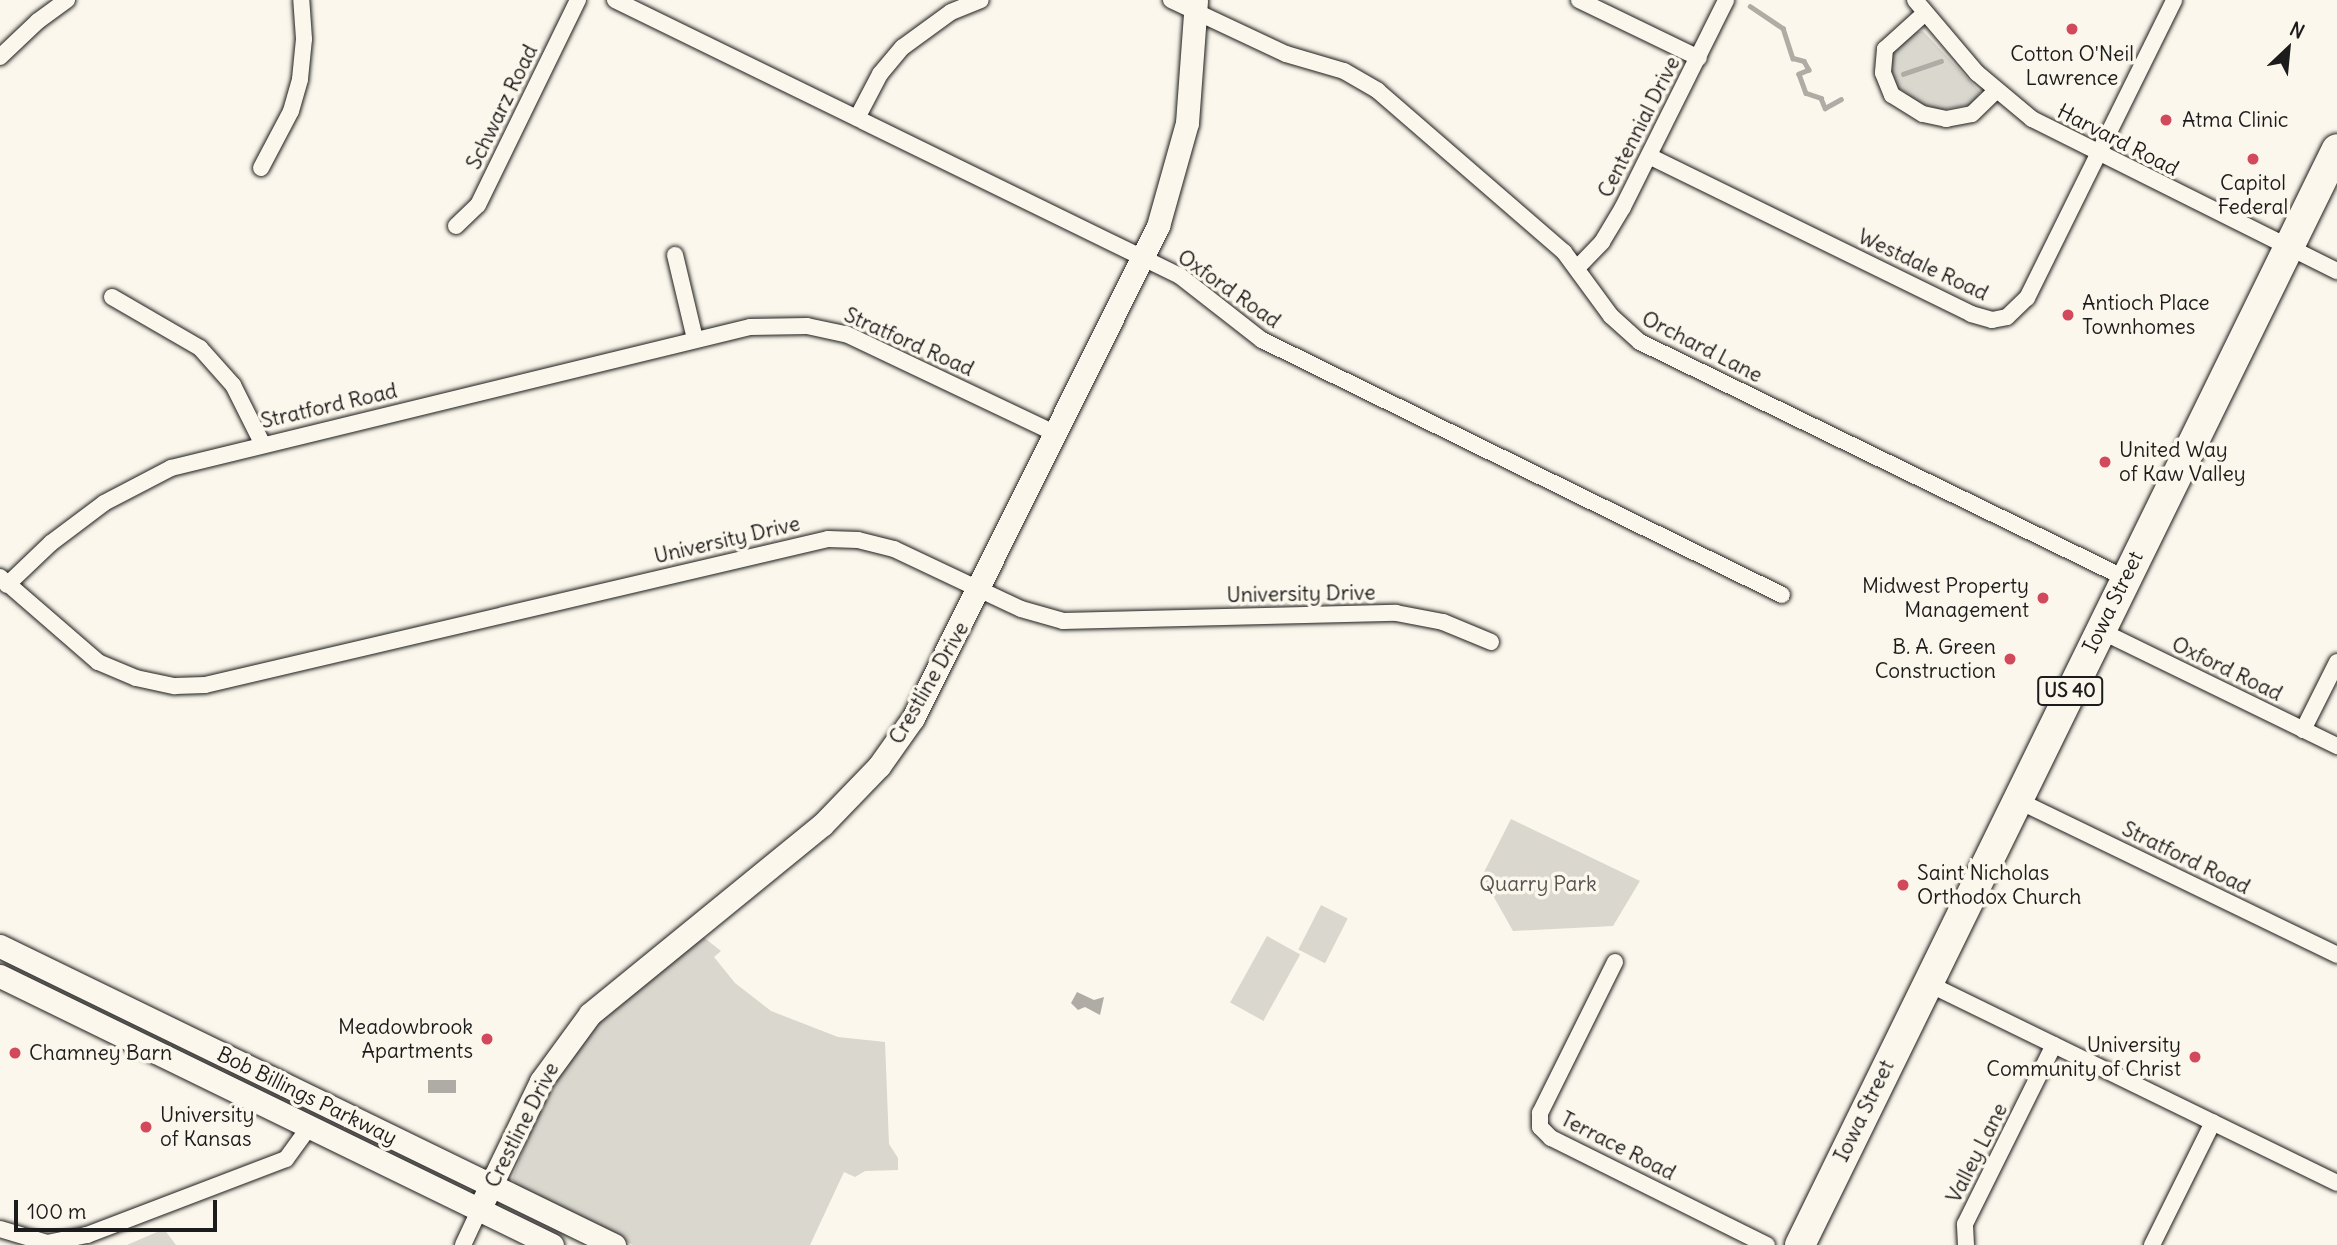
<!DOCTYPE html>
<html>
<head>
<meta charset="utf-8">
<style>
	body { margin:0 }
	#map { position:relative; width:2337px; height:1245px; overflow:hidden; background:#fbf7ec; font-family:Delius,sans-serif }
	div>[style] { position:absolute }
	.green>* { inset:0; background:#dad7ce; transform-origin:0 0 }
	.water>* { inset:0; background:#afaca5; transform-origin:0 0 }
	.stream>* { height:4.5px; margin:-2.25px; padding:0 2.25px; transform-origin:2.25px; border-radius:2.25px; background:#afaca5 }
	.roads { filter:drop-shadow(0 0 2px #1c1c1c) drop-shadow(0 0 2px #1c1c1c) }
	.street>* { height:16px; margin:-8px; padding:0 8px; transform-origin:8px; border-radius:8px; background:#fbf7ec }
	.secondary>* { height:23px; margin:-11.5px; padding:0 11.5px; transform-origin:11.5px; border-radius:11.5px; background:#fbf7ec }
	.highway>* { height:30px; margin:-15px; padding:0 15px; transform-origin:15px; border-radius:15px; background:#fbf7ec }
	.dots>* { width:19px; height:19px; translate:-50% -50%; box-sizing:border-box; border:4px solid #fbf7ec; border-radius:50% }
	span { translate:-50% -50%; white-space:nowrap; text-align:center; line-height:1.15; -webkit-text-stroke:7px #fbf7ec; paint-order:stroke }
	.shield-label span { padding:2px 5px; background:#fbf7ec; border:2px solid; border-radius:5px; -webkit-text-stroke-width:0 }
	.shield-label { font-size:19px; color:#1c1c1c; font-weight:700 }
	.poi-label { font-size:21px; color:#1c1c1c }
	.left { translate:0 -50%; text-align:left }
	.right { translate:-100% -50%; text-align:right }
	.street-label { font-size:21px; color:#1c1c1c }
	.park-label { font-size:21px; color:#555451 }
	.north { position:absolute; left:2253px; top:14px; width:70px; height:70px; -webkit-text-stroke:5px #fbf7ec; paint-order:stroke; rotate:26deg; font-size:19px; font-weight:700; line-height:28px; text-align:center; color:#1c1c1c }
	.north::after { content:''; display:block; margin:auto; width:24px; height:32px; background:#1c1c1c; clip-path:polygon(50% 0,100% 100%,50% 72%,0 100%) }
	.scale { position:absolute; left:14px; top:1200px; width:203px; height:32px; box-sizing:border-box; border:4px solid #1c1c1c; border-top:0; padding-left:9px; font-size:21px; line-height:24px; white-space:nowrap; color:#1c1c1c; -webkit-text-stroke:5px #fbf7ec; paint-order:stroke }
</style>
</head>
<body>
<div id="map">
	<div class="green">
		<div style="clip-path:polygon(1923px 31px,1980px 92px,1973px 104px,1941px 110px,1919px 103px,1896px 86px,1890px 65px,1894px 50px,1912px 33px)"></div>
		<div style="clip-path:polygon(1511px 819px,1640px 881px,1613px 926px,1513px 931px,1482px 876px)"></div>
		<div style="left:1321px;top:905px;width:30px;height:50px;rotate:27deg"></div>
		<div style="clip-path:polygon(702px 936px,721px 951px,714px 957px,735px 983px,771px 1011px,838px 1037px,885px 1042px,889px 1144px,898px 1158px,898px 1170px,865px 1171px,855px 1177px,844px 1172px,810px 1245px,633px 1245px,520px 1190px,512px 1179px,549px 1083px,591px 1026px)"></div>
		<div style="left:1267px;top:936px;width:38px;height:76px;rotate:29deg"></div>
		<div style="clip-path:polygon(164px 1229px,176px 1245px,127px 1245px)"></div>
	</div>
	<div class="water">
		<div style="clip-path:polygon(1077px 992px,1094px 1000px,1104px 997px,1100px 1015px,1085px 1007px,1078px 1010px,1071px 1003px)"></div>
		<div style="left:428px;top:1080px;width:28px;height:13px"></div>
	</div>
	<div class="stream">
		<div style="left:1750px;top:6px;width:40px;rotate:34deg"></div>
		<div style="left:1783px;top:28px;width:32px;rotate:72deg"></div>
		<div style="left:1793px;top:58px;width:11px;rotate:15deg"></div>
		<div style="left:1804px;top:61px;width:10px;rotate:61deg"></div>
		<div style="left:1809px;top:70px;width:11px;rotate:158deg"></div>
		<div style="left:1799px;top:74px;width:20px;rotate:70deg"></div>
		<div style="left:1806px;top:93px;width:16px;rotate:18deg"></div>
		<div style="left:1821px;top:98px;width:11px;rotate:68deg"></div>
		<div style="left:1825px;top:108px;width:18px;rotate:-29deg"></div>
		<div style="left:1903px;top:74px;width:40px;rotate:-18.9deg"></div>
	</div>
	<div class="roads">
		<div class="street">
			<div style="left:615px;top:0;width:629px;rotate:26.04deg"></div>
			<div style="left:1180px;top:276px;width:104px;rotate:38deg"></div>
			<div style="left:1262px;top:340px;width:579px;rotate:26.12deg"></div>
			<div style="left:1171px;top:0;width:127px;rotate:25.2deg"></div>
			<div style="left:1286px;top:54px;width:60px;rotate:16.3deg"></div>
			<div style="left:1344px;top:71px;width:39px;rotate:30deg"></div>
			<div style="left:1378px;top:91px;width:246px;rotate:40.9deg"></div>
			<div style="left:1564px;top:252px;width:79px;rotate:53.7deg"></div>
			<div style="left:1611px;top:316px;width:39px;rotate:42deg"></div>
			<div style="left:1640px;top:342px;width:539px;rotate:25.95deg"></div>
			<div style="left:1579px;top:0;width:133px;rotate:25.8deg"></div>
			<div style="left:1915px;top:0;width:96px;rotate:49.7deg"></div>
			<div style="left:1977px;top:73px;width:72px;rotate:39.9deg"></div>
			<div style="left:2032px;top:119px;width:341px;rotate:26.5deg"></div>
			<div style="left:1925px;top:13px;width:54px;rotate:138deg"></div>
			<div style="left:1885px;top:49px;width:24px;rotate:95deg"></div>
			<div style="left:1883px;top:73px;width:24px;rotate:68deg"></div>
			<div style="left:1892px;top:95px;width:36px;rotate:32deg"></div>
			<div style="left:1923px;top:114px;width:24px;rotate:12deg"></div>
			<div style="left:1946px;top:119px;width:26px;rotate:-11deg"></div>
			<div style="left:1972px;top:114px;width:33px;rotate:-44deg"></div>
			<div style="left:0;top:57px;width:52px;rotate:-43.5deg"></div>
			<div style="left:38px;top:21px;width:36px;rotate:-36deg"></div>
			<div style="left:857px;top:118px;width:50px;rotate:-62.4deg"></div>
			<div style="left:880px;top:74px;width:35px;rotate:-50deg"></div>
			<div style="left:903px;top:47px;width:59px;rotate:-36.1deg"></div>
			<div style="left:951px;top:12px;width:32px;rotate:-22deg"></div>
			<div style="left:1649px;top:156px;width:359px;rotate:26.1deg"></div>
			<div style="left:1971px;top:314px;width:22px;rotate:16deg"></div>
			<div style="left:1992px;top:320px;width:15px;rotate:-11deg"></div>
			<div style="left:2007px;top:317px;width:28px;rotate:-44deg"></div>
			<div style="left:2027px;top:298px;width:332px;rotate:-63.7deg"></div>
			<div style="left:261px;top:168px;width:64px;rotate:-62.2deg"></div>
			<div style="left:291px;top:111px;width:33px;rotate:-74deg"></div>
			<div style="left:300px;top:79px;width:40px;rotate:-84.3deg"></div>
			<div style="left:304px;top:39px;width:39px;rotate:-94deg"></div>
			<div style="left:456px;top:226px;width:30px;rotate:-44deg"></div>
			<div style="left:478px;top:205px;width:228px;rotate:-64deg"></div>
			<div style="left:675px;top:255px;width:86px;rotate:76.6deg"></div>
			<div style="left:1578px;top:267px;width:35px;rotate:-46deg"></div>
			<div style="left:1602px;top:242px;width:41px;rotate:-59deg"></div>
			<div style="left:1623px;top:207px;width:231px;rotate:-63.5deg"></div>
			<div style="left:112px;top:297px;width:102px;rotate:30.1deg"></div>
			<div style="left:200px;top:348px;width:50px;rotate:48.3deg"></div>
			<div style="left:233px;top:385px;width:65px;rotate:63.4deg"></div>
			<div style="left:0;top:577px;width:130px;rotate:40.9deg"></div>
			<div style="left:98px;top:662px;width:41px;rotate:22.8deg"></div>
			<div style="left:136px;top:678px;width:40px;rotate:12deg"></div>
			<div style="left:175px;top:686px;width:30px;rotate:-2deg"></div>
			<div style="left:205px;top:685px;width:640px;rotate:-13.19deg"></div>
			<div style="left:828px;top:539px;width:30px;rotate:2deg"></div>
			<div style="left:858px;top:540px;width:37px;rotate:14deg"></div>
			<div style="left:894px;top:549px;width:140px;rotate:25.3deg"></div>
			<div style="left:1021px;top:609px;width:44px;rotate:15.9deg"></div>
			<div style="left:1063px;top:621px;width:333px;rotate:-1.4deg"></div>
			<div style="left:1396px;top:613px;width:48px;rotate:10.8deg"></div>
			<div style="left:1443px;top:622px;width:52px;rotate:22.6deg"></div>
			<div style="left:7px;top:585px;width:61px;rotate:-43.7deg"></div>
			<div style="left:51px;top:543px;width:66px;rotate:-37deg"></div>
			<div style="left:104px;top:503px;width:76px;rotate:-27.6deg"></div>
			<div style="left:171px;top:468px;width:596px;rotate:-13.69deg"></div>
			<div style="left:750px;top:327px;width:57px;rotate:-1deg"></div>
			<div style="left:807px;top:326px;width:40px;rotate:12deg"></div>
			<div style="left:846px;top:334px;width:233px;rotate:25.4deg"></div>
			<div style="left:2099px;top:630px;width:265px;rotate:26deg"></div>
			<div style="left:2303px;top:730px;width:76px;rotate:-63.4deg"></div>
			<div style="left:2017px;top:800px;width:356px;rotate:25.8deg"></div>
			<div style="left:1615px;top:962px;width:169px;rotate:116.4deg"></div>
			<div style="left:1540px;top:1113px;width:14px;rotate:90deg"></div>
			<div style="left:1540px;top:1127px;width:16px;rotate:45deg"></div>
			<div style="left:1551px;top:1138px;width:241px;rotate:26.4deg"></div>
			<div style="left:1927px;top:983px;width:456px;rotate:26deg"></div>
			<div style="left:0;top:1229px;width:49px;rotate:16.6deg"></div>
			<div style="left:47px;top:1243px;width:41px;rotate:-11.3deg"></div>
			<div style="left:87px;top:1235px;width:213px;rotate:-20.9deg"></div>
			<div style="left:286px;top:1159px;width:39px;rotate:-54deg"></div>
			<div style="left:463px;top:1245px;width:38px;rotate:-65deg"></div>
			<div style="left:1966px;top:1245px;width:21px;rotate:-93deg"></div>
			<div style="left:1965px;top:1224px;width:200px;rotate:-63.6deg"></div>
			<div style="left:2152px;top:1245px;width:137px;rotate:-63.6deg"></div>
		</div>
		<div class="secondary">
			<div style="left:0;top:946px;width:683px;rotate:25.96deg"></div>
			<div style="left:0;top:976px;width:614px;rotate:25.98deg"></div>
			<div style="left:479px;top:1210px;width:143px;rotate:-64.3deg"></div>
			<div style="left:541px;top:1081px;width:83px;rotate:-53.8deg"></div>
			<div style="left:590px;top:1014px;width:299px;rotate:-39.2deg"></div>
			<div style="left:822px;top:825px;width:82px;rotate:-46deg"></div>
			<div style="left:879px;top:766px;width:59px;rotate:-54.7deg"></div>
			<div style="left:913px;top:718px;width:550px;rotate:-63.53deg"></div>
			<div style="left:1158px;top:226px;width:107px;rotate:-74.3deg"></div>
			<div style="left:1187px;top:123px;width:123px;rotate:-85.8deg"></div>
		</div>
		<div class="highway">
			<div style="left:1800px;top:1245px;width:1220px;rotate:-63.9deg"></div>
		</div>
	</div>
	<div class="dots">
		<div style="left:2072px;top:29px;background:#d1495b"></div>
		<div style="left:2166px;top:120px;background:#d1495b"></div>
		<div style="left:2253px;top:159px;background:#d1495b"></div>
		<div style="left:2068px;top:315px;background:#d1495b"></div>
		<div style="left:2105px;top:462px;background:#d1495b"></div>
		<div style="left:2043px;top:598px;background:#d1495b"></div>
		<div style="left:2010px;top:659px;background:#d1495b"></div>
		<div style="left:1903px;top:885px;background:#d1495b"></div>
		<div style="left:487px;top:1039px;background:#d1495b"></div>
		<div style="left:15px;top:1053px;background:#d1495b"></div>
		<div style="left:2195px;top:1057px;background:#d1495b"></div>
		<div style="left:146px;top:1127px;background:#d1495b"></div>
	</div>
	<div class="shield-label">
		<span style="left:2070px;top:691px">US 40</span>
	</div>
	<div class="poi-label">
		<span style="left:2072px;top:66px">Cotton O'Neil<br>Lawrence</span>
		<span class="left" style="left:2182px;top:120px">Atma Clinic</span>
		<span style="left:2253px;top:195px">Capitol<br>Federal</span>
		<span class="left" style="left:2082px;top:315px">Antioch Place<br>Townhomes</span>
		<span class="left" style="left:2119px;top:462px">United Way<br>of Kaw Valley</span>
		<span class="right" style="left:2029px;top:598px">Midwest Property<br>Management</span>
		<span class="right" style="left:1996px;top:659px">B. A. Green<br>Construction</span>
		<span class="left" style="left:1917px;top:885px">Saint Nicholas<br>Orthodox Church</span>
		<span class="right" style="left:473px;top:1039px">Meadowbrook<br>Apartments</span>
		<span class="right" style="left:2181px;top:1057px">University<br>Community of Christ</span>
		<span class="left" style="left:29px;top:1053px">Chamney Barn</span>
		<span class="left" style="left:160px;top:1127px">University<br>of Kansas</span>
	</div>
	<div class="street-label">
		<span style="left:502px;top:107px;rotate:-64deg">Schwarz Road</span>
		<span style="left:1639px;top:127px;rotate:-63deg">Centennial Drive</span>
		<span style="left:2118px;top:140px;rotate:27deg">Harvard Road</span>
		<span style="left:1923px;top:265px;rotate:25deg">Westdale Road</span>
		<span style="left:1229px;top:289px;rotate:35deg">Oxford Road</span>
		<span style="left:909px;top:342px;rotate:24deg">Stratford Road</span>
		<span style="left:1702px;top:347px;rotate:27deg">Orchard Lane</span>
		<span style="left:329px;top:406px;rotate:-13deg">Stratford Road</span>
		<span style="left:727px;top:540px;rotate:-13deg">University Drive</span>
		<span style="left:1301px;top:594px;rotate:-1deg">University Drive</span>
		<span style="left:2113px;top:602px;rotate:-64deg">Iowa Street</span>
		<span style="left:2227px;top:669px;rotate:26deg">Oxford Road</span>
		<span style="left:929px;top:683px;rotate:-60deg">Crestline Drive</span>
		<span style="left:2186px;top:858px;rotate:26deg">Stratford Road</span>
		<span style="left:307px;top:1096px;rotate:26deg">Bob Billings Parkway</span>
		<span style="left:1864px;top:1111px;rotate:-64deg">Iowa Street</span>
		<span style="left:522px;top:1125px;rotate:-63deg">Crestline Drive</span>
		<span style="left:1618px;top:1146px;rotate:27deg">Terrace Road</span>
		<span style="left:1977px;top:1153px;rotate:-63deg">Valley Lane</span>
	</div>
	<div class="park-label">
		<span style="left:1538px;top:884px">Quarry Park</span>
	</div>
	<div class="north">N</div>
	<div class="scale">100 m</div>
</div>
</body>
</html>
